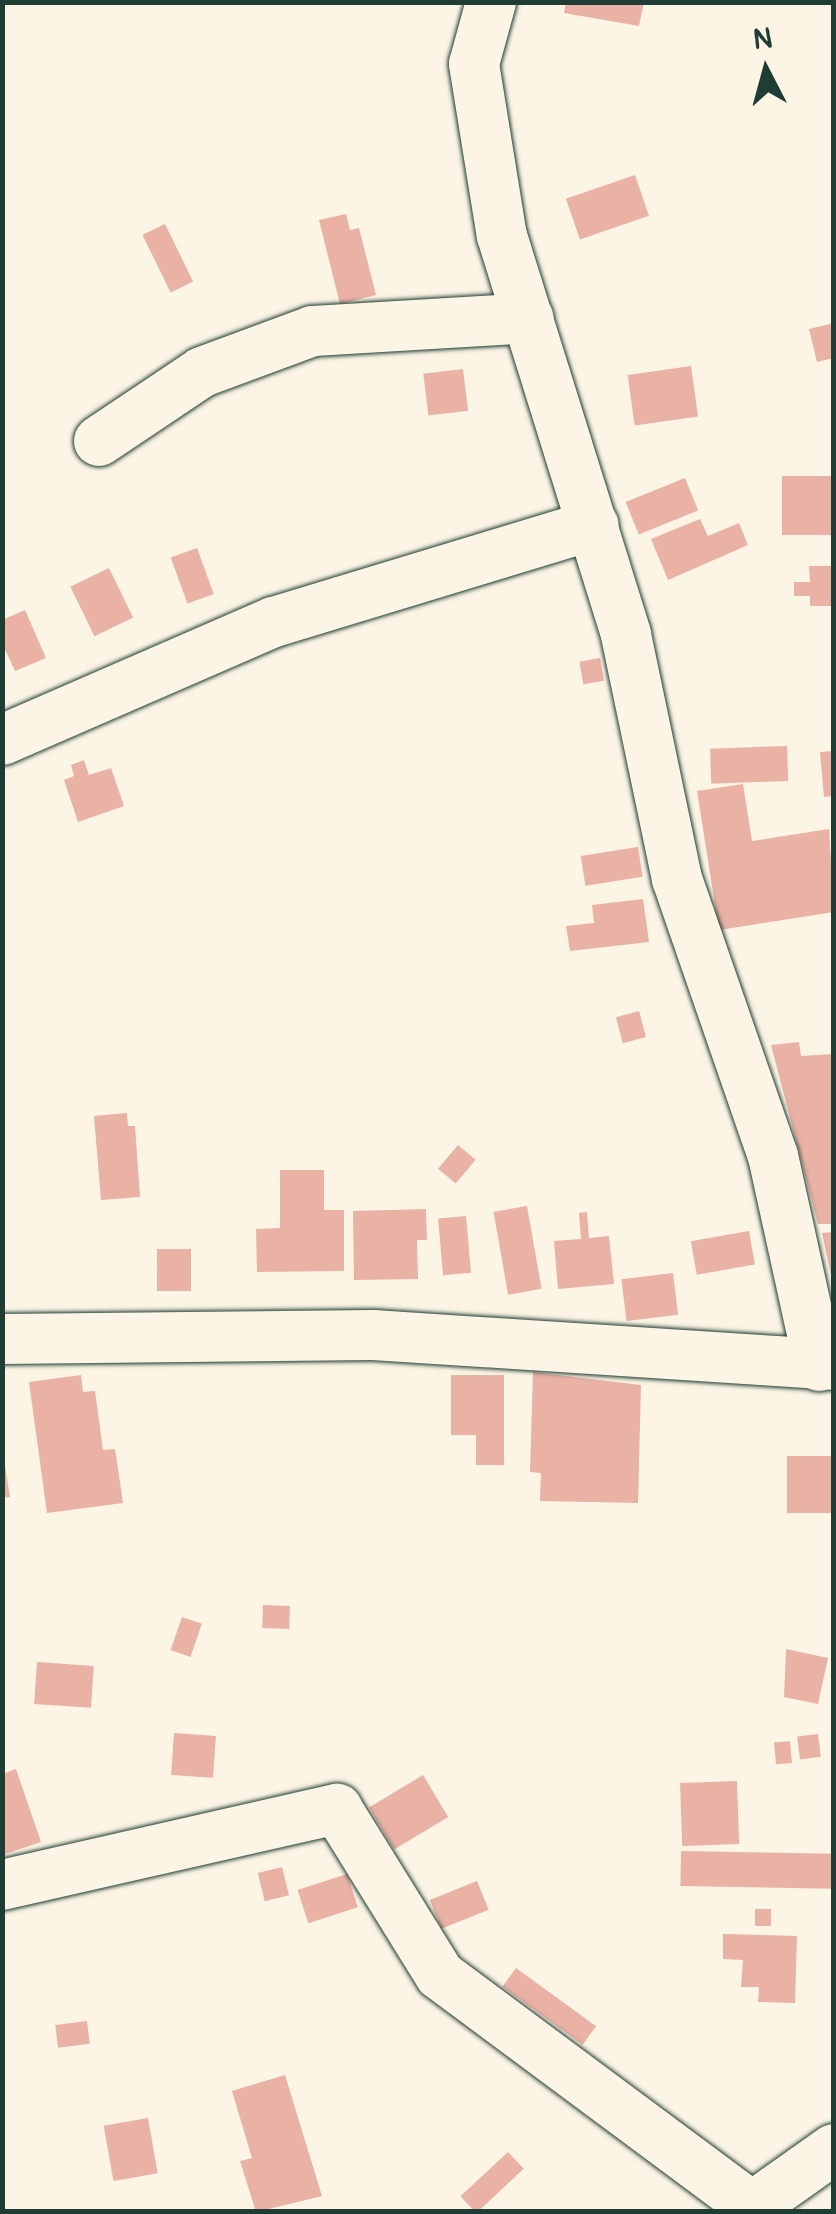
<!DOCTYPE html>
<html>
<head>
<meta charset="utf-8">
<style>
	body { margin:0 }
	#map { position:relative; width:836px; height:2214px; overflow:hidden; background:#fcf5e5; font-family:Pangolin,sans-serif }
	div>[style] { position:absolute }
	.building>* { inset:0; background:#eab1a5; transform-origin:0 0 }
	.roads { filter:drop-shadow(0 0 2px #1f3d34) drop-shadow(0 0 2px #1f3d34) }
	.minor>* { height:50px; margin:-25px; padding:0 25px; transform-origin:25px; border-radius:25px; background:#fcf5e5 }
	span { translate:-50% -50%; white-space:nowrap; text-align:center; line-height:1.15; -webkit-text-stroke:10px #fcf5e5; paint-order:stroke }
	.frame { position:absolute; inset:0; border:5px solid #1f3d34; pointer-events:none }
	.north { position:absolute; left:716px; top:20px; width:100px; height:100px; -webkit-text-stroke:8px #fcf5e5; paint-order:stroke; rotate:354deg; font-size:28px; font-weight:700; line-height:40px; text-align:center; color:#1f3d34 }
	.north::after { content:''; display:block; margin:auto; width:35px; height:45px; background:#1f3d34; clip-path:polygon(50% 0,100% 100%,50% 72%,0 100%) }
</style>
</head>
<body>
<div id="map">
	<div class="building">
		<div style="clip-path:polygon(566px 2px,644px 2px,639px 26px,564px 13px)"></div>
		<div style="left:635px;top:175px;width:43px;height:73px;rotate:71deg"></div>
		<div style="clip-path:polygon(346px 214px,350px 230px,359px 228px,376px 295px,340px 304px,319px 220px)"></div>
		<div style="left:165px;top:224px;width:64px;height:25px;rotate:64deg"></div>
		<div style="clip-path:polygon(834px 323px,834px 358px,817px 362px,809px 329px)"></div>
		<div style="left:691px;top:366px;width:51px;height:64px;rotate:82deg"></div>
		<div style="left:463px;top:369px;width:42px;height:40px;rotate:83deg"></div>
		<div style="left:834px;top:476px;width:59px;height:52px;rotate:90deg"></div>
		<div style="left:685px;top:478px;width:35px;height:64px;rotate:68deg"></div>
		<div style="clip-path:polygon(700px 519px,708px 536px,739px 523px,748px 545px,668px 580px,651px 539px)"></div>
		<div style="left:197px;top:548px;width:49px;height:28px;rotate:70deg"></div>
		<div style="clip-path:polygon(809px 566px,834px 566px,834px 606px,810px 606px,810px 596px,794px 596px,794px 582px,810px 582px)"></div>
		<div style="left:109px;top:568px;width:55px;height:43px;rotate:64deg"></div>
		<div style="clip-path:polygon(25px 610px,46px 658px,15px 671px,2px 643px,2px 620px)"></div>
		<div style="left:600px;top:658px;width:23px;height:21px;rotate:80deg"></div>
		<div style="left:787px;top:746px;width:35px;height:77px;rotate:88deg"></div>
		<div style="clip-path:polygon(834px 751px,834px 796px,824px 797px,820px 752px)"></div>
		<div style="clip-path:polygon(84px 760px,89px 775px,111px 768px,124px 806px,78px 822px,64px 780px,74px 776px,71px 765px)"></div>
		<div style="clip-path:polygon(743px 784px,752px 841px,829px 829px,834px 912px,719px 930px,697px 791px)"></div>
		<div style="left:638px;top:847px;width:30px;height:58px;rotate:81deg"></div>
		<div style="clip-path:polygon(643px 899px,649px 942px,570px 951px,566px 926px,594px 923px,592px 905px)"></div>
		<div style="left:639px;top:1011px;width:27px;height:24px;rotate:75deg"></div>
		<div style="clip-path:polygon(799px 1042px,801px 1056px,834px 1054px,834px 1224px,818px 1224px,771px 1045px)"></div>
		<div style="clip-path:polygon(127px 1113px,128px 1126px,135px 1126px,140px 1197px,101px 1200px,94px 1116px)"></div>
		<div style="left:458px;top:1145px;width:23px;height:31px;rotate:40deg"></div>
		<div style="clip-path:polygon(280px 1170px,324px 1170px,324px 1210px,344px 1210px,344px 1271px,257px 1272px,256px 1229px,280px 1228px)"></div>
		<div style="left:527px;top:1206px;width:84px;height:34px;rotate:80deg"></div>
		<div style="clip-path:polygon(426px 1209px,427px 1240px,417px 1240px,418px 1279px,354px 1280px,353px 1211px)"></div>
		<div style="clip-path:polygon(587px 1212px,589px 1238px,609px 1236px,614px 1284px,558px 1289px,554px 1241px,581px 1239px,579px 1213px)"></div>
		<div style="left:466px;top:1216px;width:57px;height:28px;rotate:85deg"></div>
		<div style="left:749px;top:1231px;width:34px;height:59px;rotate:80deg"></div>
		<div style="clip-path:polygon(834px 1232px,834px 1280px,832px 1280px,822px 1233px)"></div>
		<div style="left:191px;top:1249px;width:42px;height:34px;rotate:90deg"></div>
		<div style="left:673px;top:1273px;width:42px;height:52px;rotate:83deg"></div>
		<div style="clip-path:polygon(533px 1372px,641px 1385px,638px 1503px,540px 1501px,541px 1473px,530px 1472px)"></div>
		<div style="clip-path:polygon(81px 1375px,83px 1392px,95px 1391px,103px 1450px,115px 1449px,123px 1503px,47px 1513px,29px 1382px)"></div>
		<div style="clip-path:polygon(451px 1375px,504px 1375px,504px 1465px,476px 1465px,476px 1435px,451px 1435px)"></div>
		<div style="clip-path:polygon(2px 1447px,10px 1497px,2px 1498px)"></div>
		<div style="left:834px;top:1456px;width:57px;height:47px;rotate:90deg"></div>
		<div style="left:263px;top:1605px;width:27px;height:23px;rotate:2deg"></div>
		<div style="left:182px;top:1617px;width:21px;height:35px;rotate:19deg"></div>
		<div style="clip-path:polygon(786px 1649px,828px 1658px,818px 1704px,784px 1697px)"></div>
		<div style="left:37px;top:1662px;width:57px;height:42px;rotate:4deg"></div>
		<div style="left:174px;top:1733px;width:42px;height:42px;rotate:4deg"></div>
		<div style="left:818px;top:1734px;width:23px;height:21px;rotate:83deg"></div>
		<div style="left:790px;top:1741px;width:22px;height:16px;rotate:85deg"></div>
		<div style="clip-path:polygon(16px 1769px,41px 1842px,2px 1855px,2px 1774px)"></div>
		<div style="left:423px;top:1775px;width:49px;height:63px;rotate:59deg"></div>
		<div style="left:737px;top:1781px;width:63px;height:57px;rotate:88deg"></div>
		<div style="left:681px;top:1851px;width:153px;height:35px;rotate:1deg"></div>
		<div style="left:282px;top:1867px;width:29px;height:25px;rotate:76deg"></div>
		<div style="left:347px;top:1874px;width:35px;height:52px;rotate:72deg"></div>
		<div style="left:477px;top:1881px;width:31px;height:51px;rotate:68deg"></div>
		<div style="left:755px;top:1909px;width:16px;height:17px"></div>
		<div style="clip-path:polygon(723px 1934px,797px 1936px,795px 2003px,758px 2002px,759px 1987px,741px 1987px,743px 1960px,723px 1959px)"></div>
		<div style="left:516px;top:1968px;width:99px;height:23px;rotate:36deg"></div>
		<div style="left:87px;top:2021px;width:23px;height:32px;rotate:83deg"></div>
		<div style="clip-path:polygon(285px 2075px,322px 2196px,256px 2212px,240px 2161px,252px 2158px,232px 2091px)"></div>
		<div style="left:148px;top:2118px;width:56px;height:45px;rotate:80deg"></div>
		<div style="left:508px;top:2152px;width:23px;height:65px;rotate:47deg"></div>
	</div>
	<div class="roads">
		<div class="minor">
			<div style="left:491px;top:2px;width:64px;rotate:105.3deg"></div>
			<div style="left:474px;top:64px;width:174px;rotate:80.8deg"></div>
			<div style="left:502px;top:236px;width:418px;rotate:72.7deg"></div>
			<div style="left:626px;top:635px;width:249px;rotate:78.2deg"></div>
			<div style="left:677px;top:879px;width:293px;rotate:70.9deg"></div>
			<div style="left:773px;top:1156px;width:215px;rotate:77.6deg"></div>
			<div style="left:99px;top:441px;width:124px;rotate:-33.8deg"></div>
			<div style="left:202px;top:372px;width:118px;rotate:-20.3deg"></div>
			<div style="left:313px;top:331px;width:216px;rotate:-3.4deg"></div>
			<div style="left:2px;top:740px;width:296px;rotate:-23.5deg"></div>
			<div style="left:274px;top:622px;width:334px;rotate:-16.9deg"></div>
			<div style="left:2px;top:1339px;width:371px;rotate:-0.6deg"></div>
			<div style="left:373px;top:1335px;width:462px;rotate:3.7deg"></div>
			<div style="left:2px;top:1885px;width:344px;rotate:-12.8deg"></div>
			<div style="left:337px;top:1809px;width:195px;rotate:58.2deg"></div>
			<div style="left:440px;top:1975px;width:387px;rotate:36.6deg"></div>
			<div style="left:745px;top:2212px;width:109px;rotate:-35.3deg"></div>
		</div>
	</div>
	<div class="frame"></div>
	<div class="north">N</div>
</div>
</body>
</html>
